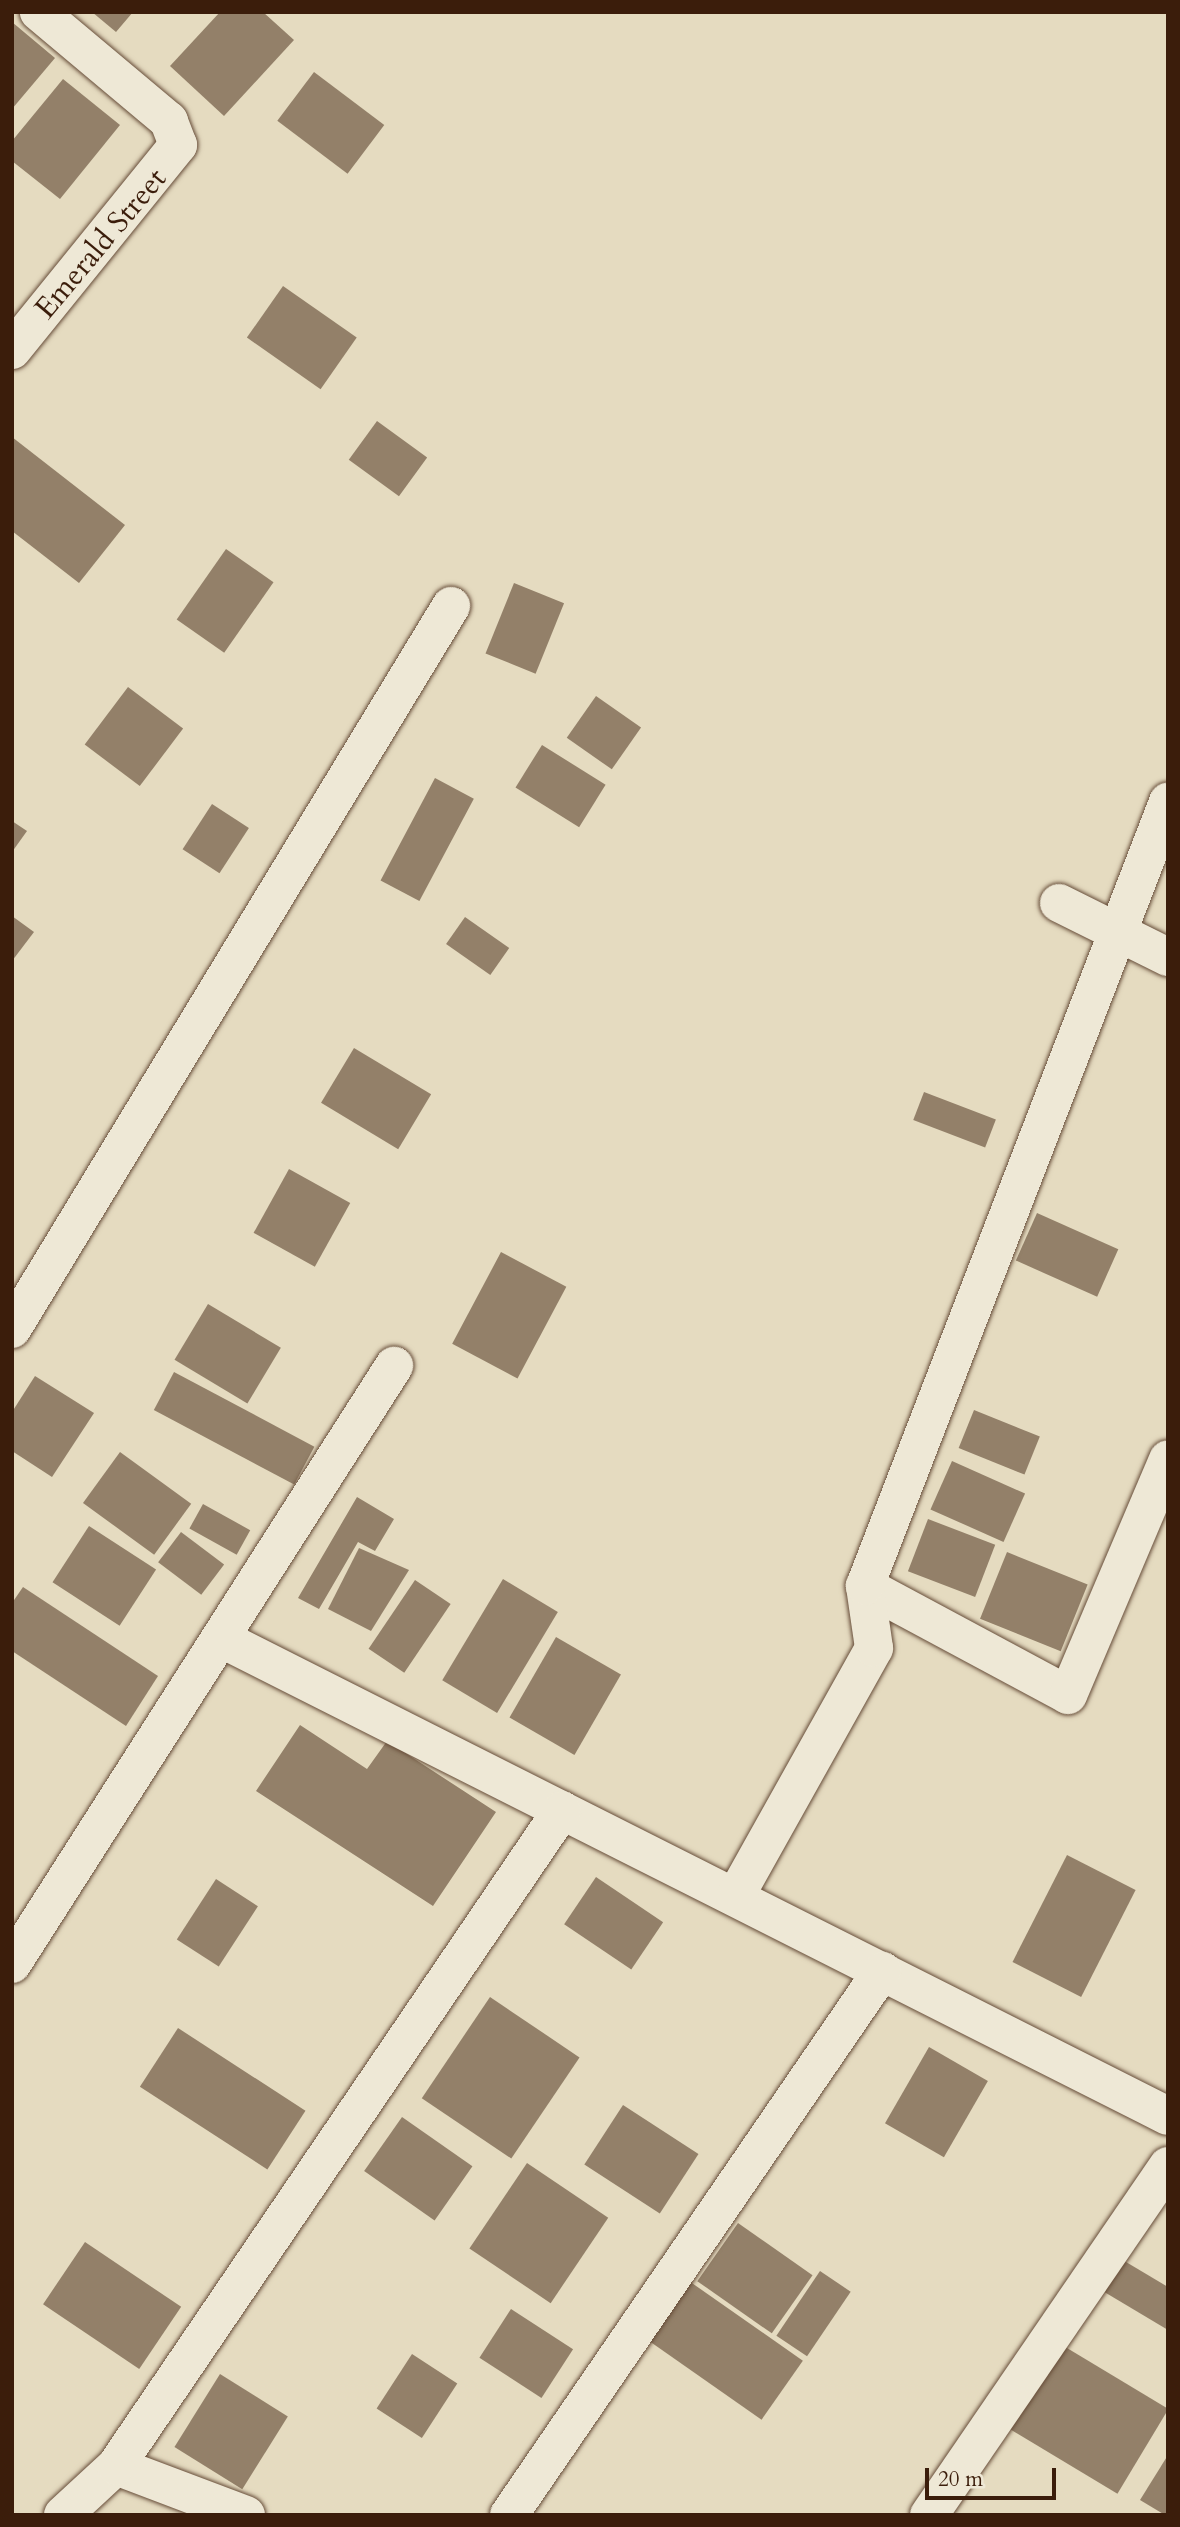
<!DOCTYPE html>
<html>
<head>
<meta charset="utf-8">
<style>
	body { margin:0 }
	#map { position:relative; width:1180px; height:2527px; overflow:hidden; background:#e5dbc0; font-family:Cardo,serif }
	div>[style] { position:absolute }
	.building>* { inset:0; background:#938069; transform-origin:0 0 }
	.roads { filter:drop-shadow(0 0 2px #664c38) drop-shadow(0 0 2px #664c38) }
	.minor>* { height:38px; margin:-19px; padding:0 19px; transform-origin:19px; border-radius:19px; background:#eee8d6 }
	span { translate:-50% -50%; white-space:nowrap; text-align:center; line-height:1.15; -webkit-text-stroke:5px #eee8d6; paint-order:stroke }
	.street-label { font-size:30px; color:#3b1d0b }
	.frame { position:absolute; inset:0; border:14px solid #3b1d0b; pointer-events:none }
	.scale { position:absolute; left:925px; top:2468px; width:131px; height:32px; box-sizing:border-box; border:4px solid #3b1d0b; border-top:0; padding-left:9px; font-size:21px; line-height:24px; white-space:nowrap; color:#3b1d0b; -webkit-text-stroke:5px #eee8d6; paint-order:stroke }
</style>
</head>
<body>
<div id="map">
	<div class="building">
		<div style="clip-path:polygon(92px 12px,133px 12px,116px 32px)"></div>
		<div style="clip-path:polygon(220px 12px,263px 12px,294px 40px,224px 116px,170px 66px)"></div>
		<div style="clip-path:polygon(12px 22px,55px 58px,12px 109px)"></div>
		<div style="left:314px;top:72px;width:88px;height:61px;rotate:37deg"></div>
		<div style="clip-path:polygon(63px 79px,120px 125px,60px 199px,12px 161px,12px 141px)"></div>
		<div style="left:283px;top:286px;width:90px;height:63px;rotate:35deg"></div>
		<div style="left:377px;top:421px;width:62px;height:48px;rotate:36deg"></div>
		<div style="clip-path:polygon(12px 437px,125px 525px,79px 583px,12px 531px)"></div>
		<div style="left:226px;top:549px;width:58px;height:86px;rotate:35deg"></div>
		<div style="left:514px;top:583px;width:54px;height:76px;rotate:22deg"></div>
		<div style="left:128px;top:687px;width:69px;height:72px;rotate:37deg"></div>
		<div style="left:596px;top:696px;width:55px;height:51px;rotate:35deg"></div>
		<div style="left:542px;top:745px;width:75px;height:50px;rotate:32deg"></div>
		<div style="left:435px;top:778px;width:44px;height:116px;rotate:28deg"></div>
		<div style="left:212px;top:804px;width:44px;height:54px;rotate:33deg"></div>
		<div style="clip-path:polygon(12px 821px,27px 831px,12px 852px)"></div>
		<div style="clip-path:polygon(12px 916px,34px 932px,12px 961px)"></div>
		<div style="left:465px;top:917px;width:54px;height:33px;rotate:35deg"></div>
		<div style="left:354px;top:1048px;width:90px;height:64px;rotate:31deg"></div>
		<div style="left:924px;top:1092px;width:77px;height:30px;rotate:21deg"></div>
		<div style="left:289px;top:1169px;width:70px;height:73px;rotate:29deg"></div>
		<div style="left:1037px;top:1213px;width:89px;height:52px;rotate:24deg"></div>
		<div style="left:501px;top:1252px;width:74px;height:104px;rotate:28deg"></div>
		<div style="left:208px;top:1304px;width:85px;height:65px;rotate:31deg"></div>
		<div style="left:174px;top:1372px;width:159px;height:43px;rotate:28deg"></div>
		<div style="clip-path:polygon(35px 1376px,94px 1413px,52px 1477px,12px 1451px,12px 1412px)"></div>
		<div style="left:974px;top:1410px;width:71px;height:41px;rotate:22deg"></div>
		<div style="left:120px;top:1452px;width:88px;height:63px;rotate:36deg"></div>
		<div style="left:952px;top:1461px;width:80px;height:53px;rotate:24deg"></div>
		<div style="clip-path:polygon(357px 1497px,394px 1519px,375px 1551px,358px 1542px,319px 1609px,298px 1598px)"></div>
		<div style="left:203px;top:1504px;width:54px;height:28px;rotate:29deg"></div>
		<div style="left:928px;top:1519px;width:72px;height:56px;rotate:21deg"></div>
		<div style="left:89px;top:1526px;width:80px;height:67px;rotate:33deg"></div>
		<div style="left:181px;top:1532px;width:54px;height:38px;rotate:37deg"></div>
		<div style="clip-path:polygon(359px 1548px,409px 1570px,371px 1631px,328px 1609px)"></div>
		<div style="left:1007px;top:1552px;width:87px;height:72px;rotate:22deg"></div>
		<div style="left:503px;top:1579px;width:64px;height:118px;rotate:31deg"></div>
		<div style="left:415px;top:1580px;width:43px;height:83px;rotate:34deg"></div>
		<div style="clip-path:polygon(23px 1587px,158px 1676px,126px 1726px,12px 1651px,12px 1603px)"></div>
		<div style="left:556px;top:1637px;width:75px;height:93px;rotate:30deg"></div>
		<div style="clip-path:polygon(300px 1725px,367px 1769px,387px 1741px,496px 1812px,433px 1906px,256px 1791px)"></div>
		<div style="left:1067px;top:1855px;width:77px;height:120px;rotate:27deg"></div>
		<div style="left:596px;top:1877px;width:81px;height:57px;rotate:34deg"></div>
		<div style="left:216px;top:1879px;width:50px;height:72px;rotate:33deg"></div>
		<div style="left:490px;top:1997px;width:108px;height:122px;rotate:34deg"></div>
		<div style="left:178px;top:2028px;width:152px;height:70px;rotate:33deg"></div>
		<div style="left:929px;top:2047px;width:68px;height:88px;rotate:30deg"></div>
		<div style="left:623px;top:2105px;width:90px;height:71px;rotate:33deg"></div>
		<div style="left:402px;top:2117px;width:86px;height:66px;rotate:35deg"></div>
		<div style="left:527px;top:2163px;width:98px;height:103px;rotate:34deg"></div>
		<div style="left:738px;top:2223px;width:91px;height:71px;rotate:35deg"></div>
		<div style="left:85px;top:2242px;width:116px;height:75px;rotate:34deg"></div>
		<div style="clip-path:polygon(1121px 2259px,1168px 2287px,1168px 2330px,1101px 2290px)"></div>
		<div style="left:820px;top:2271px;width:37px;height:78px;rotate:34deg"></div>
		<div style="left:689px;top:2281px;width:139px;height:72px;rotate:35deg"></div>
		<div style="left:511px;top:2309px;width:74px;height:58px;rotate:33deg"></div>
		<div style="left:1057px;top:2342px;width:130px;height:99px;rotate:31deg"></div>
		<div style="left:412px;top:2354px;width:54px;height:65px;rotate:33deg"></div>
		<div style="left:220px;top:2374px;width:80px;height:86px;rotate:32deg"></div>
		<div style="clip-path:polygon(1168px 2455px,1168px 2515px,1165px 2515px,1140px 2500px)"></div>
	</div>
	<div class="roads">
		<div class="minor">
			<div style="left:12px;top:350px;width:264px;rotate:-51deg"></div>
			<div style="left:178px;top:145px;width:26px;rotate:-111deg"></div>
			<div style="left:169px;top:121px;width:170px;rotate:-140deg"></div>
			<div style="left:1059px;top:903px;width:122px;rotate:26.4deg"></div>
			<div style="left:12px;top:1329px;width:846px;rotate:-58.73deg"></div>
			<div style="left:865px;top:1586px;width:230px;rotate:28.2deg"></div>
			<div style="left:1068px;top:1695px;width:256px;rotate:-67deg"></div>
			<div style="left:224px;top:1640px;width:1057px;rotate:26.76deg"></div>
			<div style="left:735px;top:1897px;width:285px;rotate:-60.8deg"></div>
			<div style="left:874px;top:1648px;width:63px;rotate:-98.3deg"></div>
			<div style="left:865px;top:1586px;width:841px;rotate:-68.87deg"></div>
			<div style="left:12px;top:1964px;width:710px;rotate:-57.43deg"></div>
			<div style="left:116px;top:2466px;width:139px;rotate:20.7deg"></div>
			<div style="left:63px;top:2515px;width:72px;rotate:-42.8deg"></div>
			<div style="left:116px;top:2466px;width:793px;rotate:-55.79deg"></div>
			<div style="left:509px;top:2515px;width:660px;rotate:-55.56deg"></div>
			<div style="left:929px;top:2515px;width:423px;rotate:-55.6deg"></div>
		</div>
	</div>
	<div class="street-label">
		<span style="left:101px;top:244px;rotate:-50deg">Emerald Street</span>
	</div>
	<div class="frame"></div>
	<div class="scale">20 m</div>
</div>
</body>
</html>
